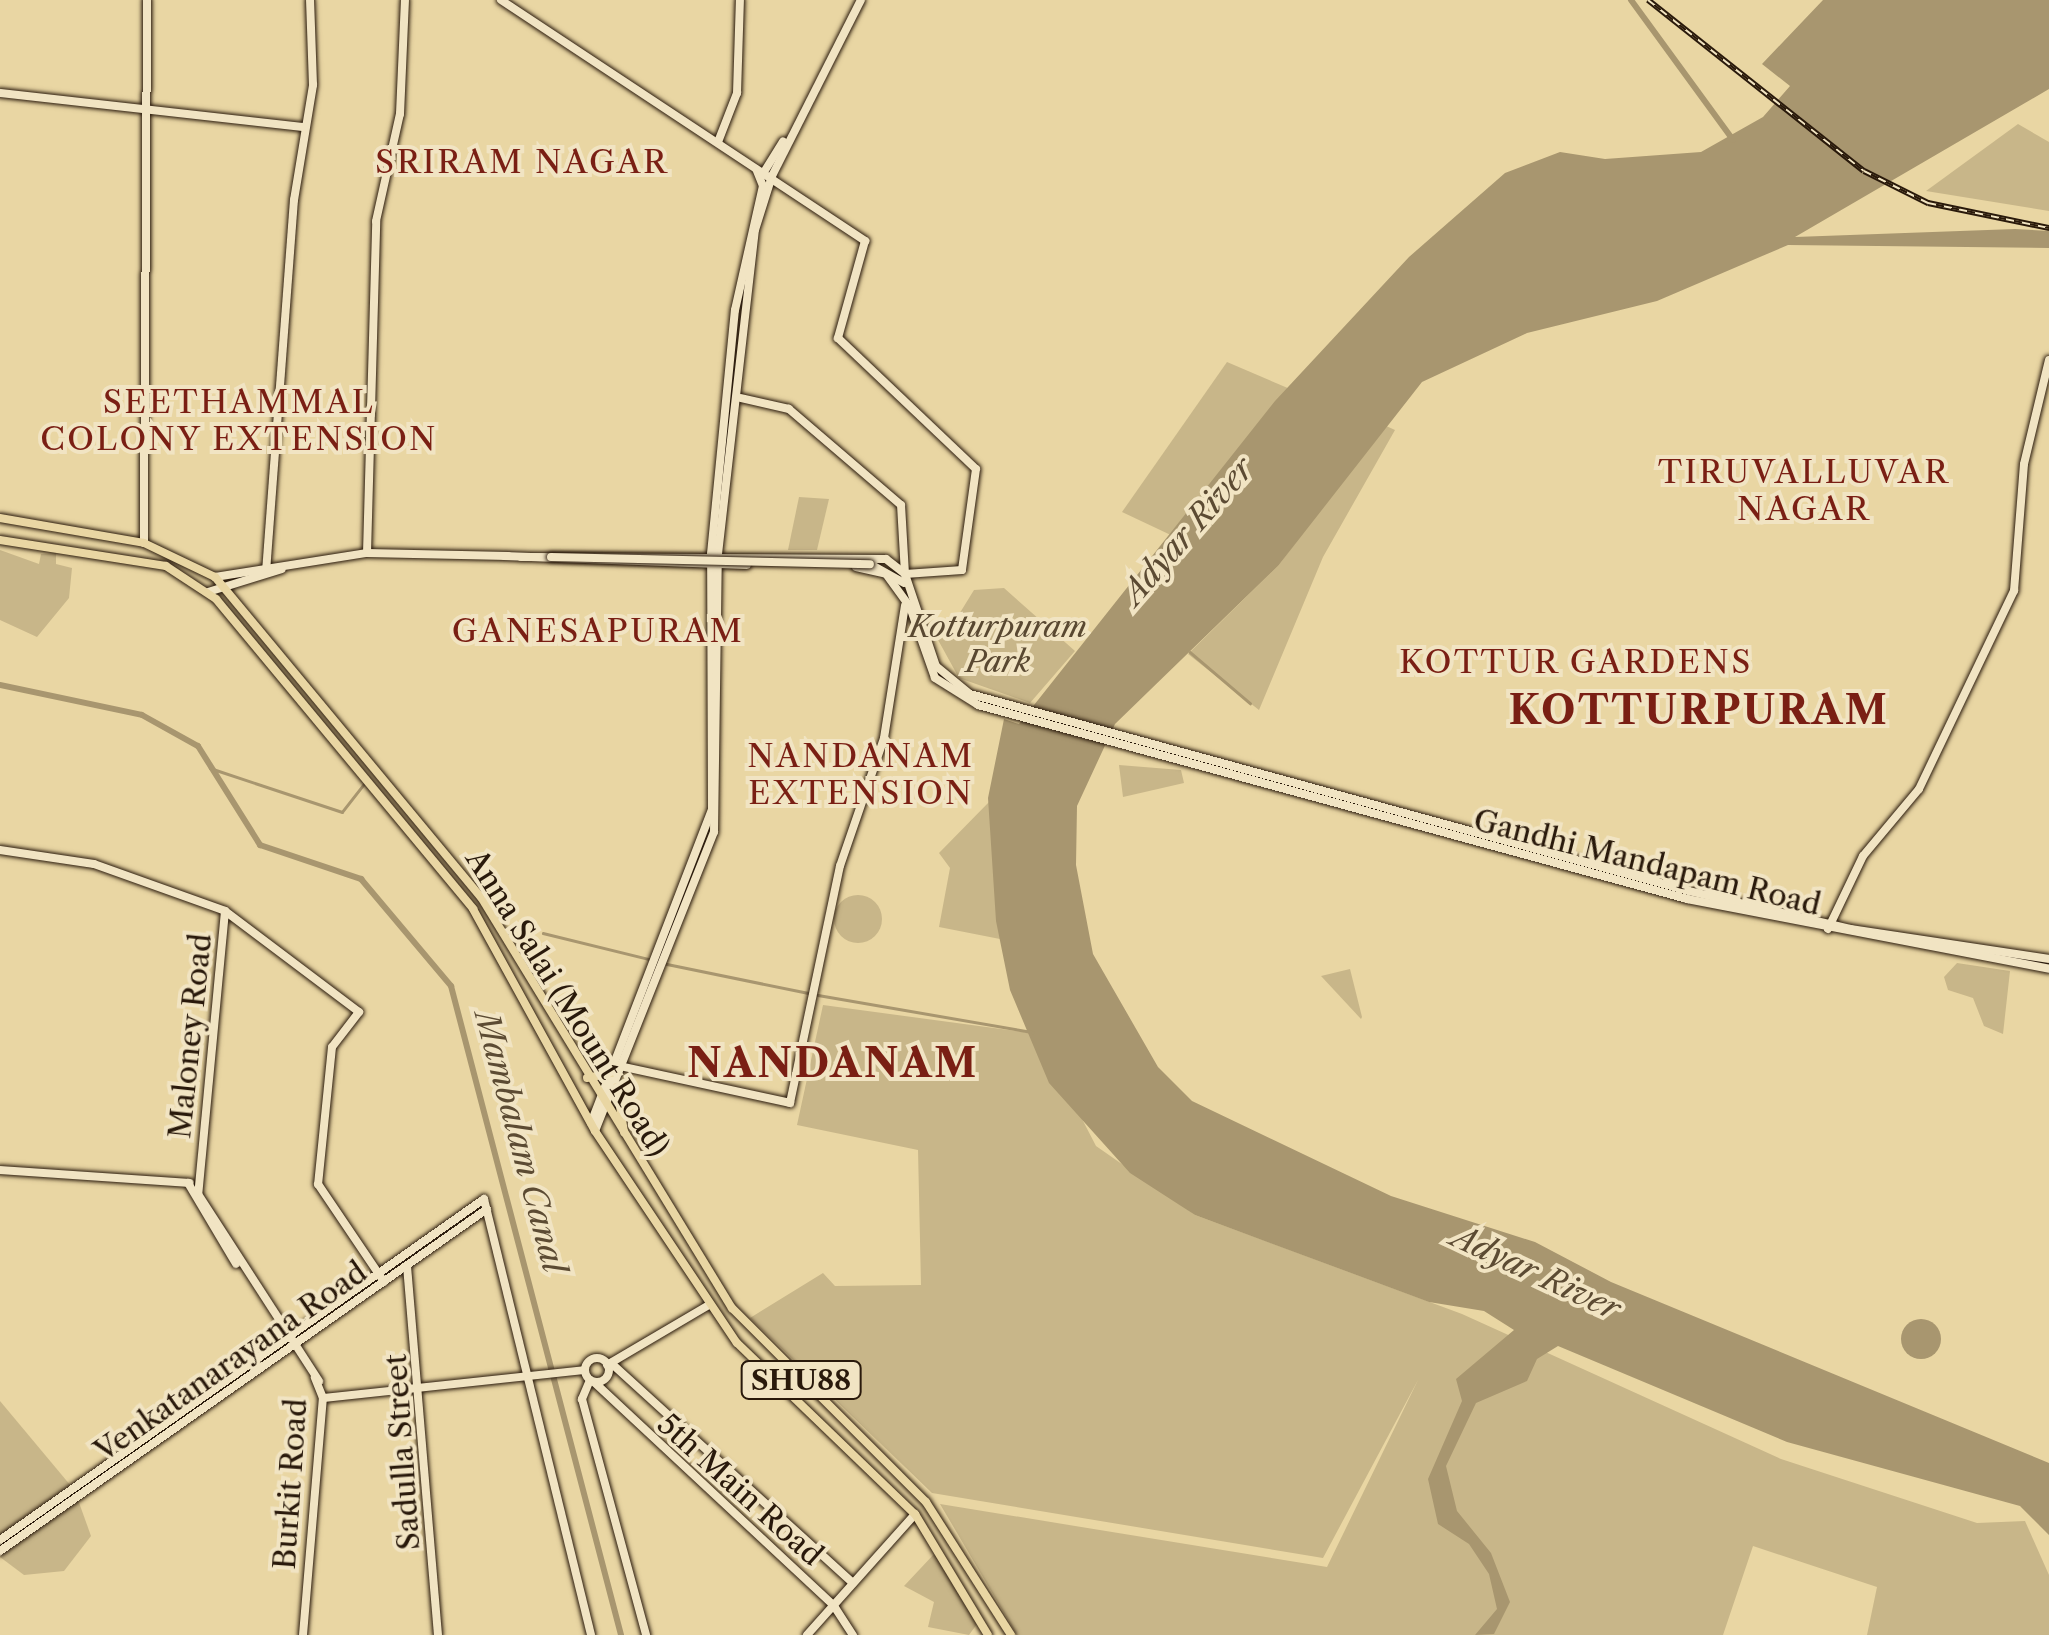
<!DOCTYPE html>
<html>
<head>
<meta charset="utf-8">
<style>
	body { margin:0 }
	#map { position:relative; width:2049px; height:1635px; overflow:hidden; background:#e9d6a3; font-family:"Libre Caslon Text",serif }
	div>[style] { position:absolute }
	.green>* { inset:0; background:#c8b689 }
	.round { border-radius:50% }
	.water>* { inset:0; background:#a8966f }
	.stream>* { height:2.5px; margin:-1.25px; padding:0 1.25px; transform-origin:1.25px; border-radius:1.25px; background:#a8966f }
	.canal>* { height:6px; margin:-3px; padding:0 3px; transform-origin:3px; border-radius:3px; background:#a8966f }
	.roads { filter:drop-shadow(0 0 2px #29190b) drop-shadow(0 0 2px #29190b) }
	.secondary>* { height:8px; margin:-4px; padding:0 4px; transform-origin:4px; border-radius:4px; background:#f1e4c3 }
	.secondary>.ring { margin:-4px; padding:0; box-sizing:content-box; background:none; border:8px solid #f1e4c3; border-radius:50% }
	.primary>* { height:8px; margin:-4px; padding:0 4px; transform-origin:4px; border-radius:4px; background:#e9d6a3 }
	.rail>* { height:6px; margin-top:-3px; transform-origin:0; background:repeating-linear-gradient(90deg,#f1e4c3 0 8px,#29190b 0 16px); box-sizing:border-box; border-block:2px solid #29190b }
	.bridges { filter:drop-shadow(0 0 2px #29190b) drop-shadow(0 0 2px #29190b) }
	.secondary-bridge>* { height:8px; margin:-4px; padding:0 4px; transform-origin:4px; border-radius:4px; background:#f1e4c3 }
	span { translate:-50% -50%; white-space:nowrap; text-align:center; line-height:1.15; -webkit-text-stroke:8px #f1e4c3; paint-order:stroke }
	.shield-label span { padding:2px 8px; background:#f1e4c3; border:2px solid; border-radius:8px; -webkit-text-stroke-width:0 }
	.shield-label { font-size:28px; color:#29190b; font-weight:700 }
	.park-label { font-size:30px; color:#594831; font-style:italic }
	.street-label { font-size:30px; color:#29190b }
	.neighbourhood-label { font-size:32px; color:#7a1f14; letter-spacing:2.5px }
	.water-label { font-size:32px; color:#5c4b33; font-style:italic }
	.district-label { font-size:40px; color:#7a1f14; font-weight:700; letter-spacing:2.5px }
</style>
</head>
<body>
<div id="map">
	<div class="green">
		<div style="clip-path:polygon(2018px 124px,2049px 142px,2049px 211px,1926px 191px)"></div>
		<div style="clip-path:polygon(1227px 362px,1290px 389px,1175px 537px,1122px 512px)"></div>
		<div style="clip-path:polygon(1384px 425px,1395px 430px,1323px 557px,1259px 710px,1188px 654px,1278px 566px)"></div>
		<div style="clip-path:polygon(799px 497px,829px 499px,817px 550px,788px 550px)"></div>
		<div style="clip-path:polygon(0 550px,39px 564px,41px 554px,56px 553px,56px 564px,72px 568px,69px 598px,37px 637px,0 620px)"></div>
		<div style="clip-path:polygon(1004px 588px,1075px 651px,1030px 703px,959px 678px,932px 629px,953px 624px,974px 590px)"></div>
		<div style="clip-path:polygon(1119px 765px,1181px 770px,1184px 783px,1123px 797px)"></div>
		<div style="clip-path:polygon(989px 802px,996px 827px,1000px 939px,939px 927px,950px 868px,939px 853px)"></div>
		<div class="round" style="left:834px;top:895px;width:48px;height:48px"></div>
		<div style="clip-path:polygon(1957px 963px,2010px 971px,2003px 1034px,1984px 1026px,1973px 998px,1948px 990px,1944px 977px)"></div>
		<div style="clip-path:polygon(1350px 969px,1362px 1017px,1361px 1019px,1321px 976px)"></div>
		<div style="clip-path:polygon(823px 1005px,1038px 1034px,1096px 1146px,1195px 1215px,1462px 1314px,1781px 1459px,1977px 1523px,2025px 1521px,2049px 1575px,2049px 1635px,1867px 1635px,1877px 1587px,1753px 1546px,1723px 1635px,1017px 1635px,940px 1504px,1327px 1567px,1418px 1380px,1323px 1558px,932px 1493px,750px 1318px,823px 1273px,835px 1286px,921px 1285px,918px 1150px,797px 1125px)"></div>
		<div style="clip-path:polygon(0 1401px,71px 1486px,0 1537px)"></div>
		<div style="clip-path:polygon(77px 1497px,91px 1536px,64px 1571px,24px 1575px,0 1557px)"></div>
		<div style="clip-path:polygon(935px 1553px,977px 1624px,969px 1635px,928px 1627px,934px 1602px,904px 1586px)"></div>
	</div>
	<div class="water">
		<div style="clip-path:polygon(1823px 0,2049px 0,2049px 89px,1795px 237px,2015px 229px,2049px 231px,2049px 248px,1788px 245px,1657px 301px,1527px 333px,1422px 382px,1278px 566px,1115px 724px,1077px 806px,1076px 865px,1093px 954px,1158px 1067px,1192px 1101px,1391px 1196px,1535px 1242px,1611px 1282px,2049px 1463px,2049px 1535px,2020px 1506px,1787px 1442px,1558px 1346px,1537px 1359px,1527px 1381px,1476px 1403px,1446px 1466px,1457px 1511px,1491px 1553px,1510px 1602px,1494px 1634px,1475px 1635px,1497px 1609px,1489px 1574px,1469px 1544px,1438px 1524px,1428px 1479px,1462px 1401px,1456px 1379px,1514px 1330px,1484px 1311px,1429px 1302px,1195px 1215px,1130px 1173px,1049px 1083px,1010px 990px,996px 921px,988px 798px,1004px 719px,1019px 724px,1275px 401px,1409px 257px,1505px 173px,1560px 152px,1605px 159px,1701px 152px,1763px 117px,1790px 86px,1762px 64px)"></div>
		<div class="round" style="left:1901px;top:1319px;width:40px;height:40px"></div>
	</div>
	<div class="stream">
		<div style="left:1190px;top:652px;width:79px;rotate:40.4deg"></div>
		<div style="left:210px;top:768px;width:139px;rotate:18.4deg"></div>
		<div style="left:342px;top:812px;width:36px;rotate:-52deg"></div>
		<div style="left:543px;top:933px;width:109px;rotate:13.8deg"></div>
		<div style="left:667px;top:964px;width:144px;rotate:11.6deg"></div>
		<div style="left:818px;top:995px;width:218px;rotate:9.8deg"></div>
	</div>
	<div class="canal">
		<div style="left:1631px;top:0;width:173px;rotate:53.9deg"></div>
		<div style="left:0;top:685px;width:145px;rotate:11.9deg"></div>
		<div style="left:142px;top:715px;width:64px;rotate:29deg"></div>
		<div style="left:198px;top:746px;width:117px;rotate:57.9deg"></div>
		<div style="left:260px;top:845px;width:107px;rotate:18.6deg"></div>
		<div style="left:361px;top:879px;width:140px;rotate:49.9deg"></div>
		<div style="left:451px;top:986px;width:671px;rotate:75.32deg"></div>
	</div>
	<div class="roads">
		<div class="secondary">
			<div style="left:501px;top:0;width:437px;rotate:33.5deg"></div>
			<div style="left:865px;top:241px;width:101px;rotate:105.6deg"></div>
			<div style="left:838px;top:338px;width:190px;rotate:43.5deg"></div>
			<div style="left:976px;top:469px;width:102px;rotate:97.9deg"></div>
			<div style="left:962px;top:570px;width:57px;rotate:176deg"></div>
			<div style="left:905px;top:574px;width:69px;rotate:-93.3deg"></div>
			<div style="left:901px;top:505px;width:148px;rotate:-139.4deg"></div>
			<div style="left:789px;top:409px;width:49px;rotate:-167.1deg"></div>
			<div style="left:0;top:93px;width:305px;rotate:6.4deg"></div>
			<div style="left:718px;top:142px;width:53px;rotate:-68.8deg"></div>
			<div style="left:737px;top:93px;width:93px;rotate:-88.2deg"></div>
			<div style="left:764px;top:172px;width:36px;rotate:-58deg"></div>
			<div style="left:144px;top:543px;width:543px;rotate:-89.68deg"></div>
			<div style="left:367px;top:553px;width:332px;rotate:-88.4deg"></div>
			<div style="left:376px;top:221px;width:110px;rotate:-77.4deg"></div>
			<div style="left:400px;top:114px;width:114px;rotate:-87.5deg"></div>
			<div style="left:504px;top:556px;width:243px;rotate:2.1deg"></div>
			<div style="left:521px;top:557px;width:365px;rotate:0.3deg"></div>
			<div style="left:886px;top:559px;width:24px;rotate:38deg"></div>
			<div style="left:905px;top:574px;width:97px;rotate:71.4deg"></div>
			<div style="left:936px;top:666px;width:44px;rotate:39.5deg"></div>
			<div style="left:970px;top:694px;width:745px;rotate:15.32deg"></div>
			<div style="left:1689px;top:891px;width:166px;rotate:13.2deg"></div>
			<div style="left:1851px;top:929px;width:200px;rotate:8.6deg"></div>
			<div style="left:870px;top:564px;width:39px;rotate:29deg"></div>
			<div style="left:856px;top:567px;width:31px;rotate:13deg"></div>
			<div style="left:886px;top:574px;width:41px;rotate:54deg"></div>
			<div style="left:910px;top:607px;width:75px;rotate:70.6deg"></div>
			<div style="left:935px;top:678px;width:51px;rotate:32.1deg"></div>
			<div style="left:978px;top:705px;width:735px;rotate:15.3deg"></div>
			<div style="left:1687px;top:899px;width:369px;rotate:10.9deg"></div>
			<div style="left:266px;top:572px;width:373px;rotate:-85.7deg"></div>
			<div style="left:294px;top:200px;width:117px;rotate:-80.6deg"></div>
			<div style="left:313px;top:85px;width:85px;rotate:-92deg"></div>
			<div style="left:215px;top:577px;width:154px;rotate:-9deg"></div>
			<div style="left:367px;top:553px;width:141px;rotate:1.2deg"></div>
			<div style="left:208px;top:592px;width:77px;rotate:-17.3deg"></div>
			<div style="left:0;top:850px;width:95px;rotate:8.5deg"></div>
			<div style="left:94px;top:864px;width:139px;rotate:19.7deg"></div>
			<div style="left:225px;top:911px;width:168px;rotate:37deg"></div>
			<div style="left:359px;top:1012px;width:44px;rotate:127.6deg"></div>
			<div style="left:332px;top:1047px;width:138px;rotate:95.8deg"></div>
			<div style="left:318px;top:1184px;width:118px;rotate:56deg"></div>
			<div style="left:225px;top:911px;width:284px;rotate:95.4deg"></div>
			<div style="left:198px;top:1194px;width:223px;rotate:57.1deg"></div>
			<div style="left:1828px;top:929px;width:81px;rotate:-64.4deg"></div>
			<div style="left:1863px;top:856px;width:87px;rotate:-50.1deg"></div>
			<div style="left:1919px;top:789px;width:220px;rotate:-64.4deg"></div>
			<div style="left:2014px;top:591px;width:127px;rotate:-85.5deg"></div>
			<div style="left:2024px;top:464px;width:107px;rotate:-76.5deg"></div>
			<div style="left:624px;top:1067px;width:170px;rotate:12.2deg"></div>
			<div style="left:790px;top:1103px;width:242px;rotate:-78.1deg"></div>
			<div style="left:840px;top:866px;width:135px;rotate:-71deg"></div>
			<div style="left:884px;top:738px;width:134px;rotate:-81deg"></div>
			<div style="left:591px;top:1123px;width:336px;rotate:-68.9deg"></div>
			<div style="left:712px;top:810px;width:256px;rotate:-90.2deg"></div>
			<div style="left:711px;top:554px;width:245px;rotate:-84.4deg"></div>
			<div style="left:735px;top:310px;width:127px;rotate:-77.3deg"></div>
			<div style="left:763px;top:186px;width:18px;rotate:-112deg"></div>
			<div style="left:595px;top:1131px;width:322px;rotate:-68.3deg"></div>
			<div style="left:714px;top:832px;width:278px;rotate:-89.2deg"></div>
			<div style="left:718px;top:554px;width:326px;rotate:-83.5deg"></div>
			<div style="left:755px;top:230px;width:57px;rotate:-72.5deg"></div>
			<div style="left:772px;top:176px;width:197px;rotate:-63.2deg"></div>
			<div style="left:0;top:1170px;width:190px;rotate:3.9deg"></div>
			<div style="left:188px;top:1183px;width:94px;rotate:59.3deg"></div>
			<div style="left:407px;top:1266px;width:370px;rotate:85.2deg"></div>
			<div class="ring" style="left:585px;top:1358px;width:16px;height:16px"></div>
			<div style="left:611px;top:1363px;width:327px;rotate:42.3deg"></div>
			<div style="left:607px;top:1365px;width:118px;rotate:-30.5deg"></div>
			<div style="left:590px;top:1380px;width:21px;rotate:113deg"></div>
			<div style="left:582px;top:1399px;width:245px;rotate:74.8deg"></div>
			<div style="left:594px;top:1382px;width:328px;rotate:43deg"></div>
			<div style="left:834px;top:1606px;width:35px;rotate:57deg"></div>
			<div style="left:323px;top:1398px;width:263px;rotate:-6.1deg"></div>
			<div style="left:0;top:1540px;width:592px;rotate:-35.17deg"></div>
			<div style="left:484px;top:1199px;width:449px;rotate:76.2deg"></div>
			<div style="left:0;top:1551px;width:595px;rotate:-35.08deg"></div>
			<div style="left:303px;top:1635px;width:238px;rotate:-85.2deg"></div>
			<div style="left:323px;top:1398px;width:22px;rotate:-112deg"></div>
			<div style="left:807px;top:1635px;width:162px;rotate:-48.2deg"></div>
		</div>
		<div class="primary">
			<div style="left:0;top:518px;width:146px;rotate:9.8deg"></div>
			<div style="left:144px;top:543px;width:79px;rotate:25.6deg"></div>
			<div style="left:215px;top:577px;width:416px;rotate:50.3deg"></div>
			<div style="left:481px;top:897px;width:482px;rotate:58.6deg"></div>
			<div style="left:732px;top:1308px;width:274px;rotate:45deg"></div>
			<div style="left:926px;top:1502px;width:158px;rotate:57.4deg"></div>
			<div style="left:0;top:540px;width:168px;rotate:8.9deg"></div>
			<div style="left:166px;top:566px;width:60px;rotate:33.4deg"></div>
			<div style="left:216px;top:599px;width:403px;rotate:50.3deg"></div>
			<div style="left:473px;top:909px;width:253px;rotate:61.2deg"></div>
			<div style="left:595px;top:1131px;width:255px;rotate:56.2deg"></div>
			<div style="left:737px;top:1343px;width:247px;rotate:43.9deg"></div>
			<div style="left:915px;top:1514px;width:141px;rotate:58.9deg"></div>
			<div style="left:587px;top:1078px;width:29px;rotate:-12deg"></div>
			<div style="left:617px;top:1087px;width:46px;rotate:81.2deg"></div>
		</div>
	</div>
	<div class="rail">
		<div style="left:1648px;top:0;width:275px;rotate:38.4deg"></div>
		<div style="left:1864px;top:171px;width:72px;rotate:26.6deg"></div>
		<div style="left:1928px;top:203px;width:124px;rotate:11.7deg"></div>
	</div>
	<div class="bridges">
		<div class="secondary-bridge">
			<div style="left:551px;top:557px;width:319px;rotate:1.3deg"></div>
		</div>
	</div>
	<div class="shield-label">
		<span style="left:801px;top:1380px">SHU88</span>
	</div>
	<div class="park-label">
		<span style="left:998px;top:644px">Kotturpuram<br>Park</span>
	</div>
	<div class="street-label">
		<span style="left:1647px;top:863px;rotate:14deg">Gandhi Mandapam Road</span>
		<span style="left:567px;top:1003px;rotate:58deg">Anna Salai (Mount Road)</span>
		<span style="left:191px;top:1036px;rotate:-84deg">Maloney Road</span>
		<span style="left:231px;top:1362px;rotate:-35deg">Venkatanarayana Road</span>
		<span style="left:403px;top:1452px;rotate:-94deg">Sadulla Street</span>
		<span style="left:291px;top:1484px;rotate:-86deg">Burkit Road</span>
		<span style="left:740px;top:1490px;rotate:42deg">5th Main Road</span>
	</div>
	<div class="neighbourhood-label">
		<span style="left:522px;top:162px">SRIRAM NAGAR</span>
		<span style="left:239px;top:421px">SEETHAMMAL<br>COLONY EXTENSION</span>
		<span style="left:1804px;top:491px">TIRUVALLUVAR<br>NAGAR</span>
		<span style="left:598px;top:631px">GANESAPURAM</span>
		<span style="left:1576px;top:662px">KOTTUR GARDENS</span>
		<span style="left:861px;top:775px">NANDANAM<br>EXTENSION</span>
	</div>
	<div class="water-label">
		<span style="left:1188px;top:531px;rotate:-49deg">Adyar River</span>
		<span style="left:520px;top:1142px;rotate:75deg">Mambalam Canal</span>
		<span style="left:1536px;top:1273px;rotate:25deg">Adyar River</span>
	</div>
	<div class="district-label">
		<span style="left:1699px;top:710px">KOTTURPURAM</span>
		<span style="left:833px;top:1063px">NANDANAM</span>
	</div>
</div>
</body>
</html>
